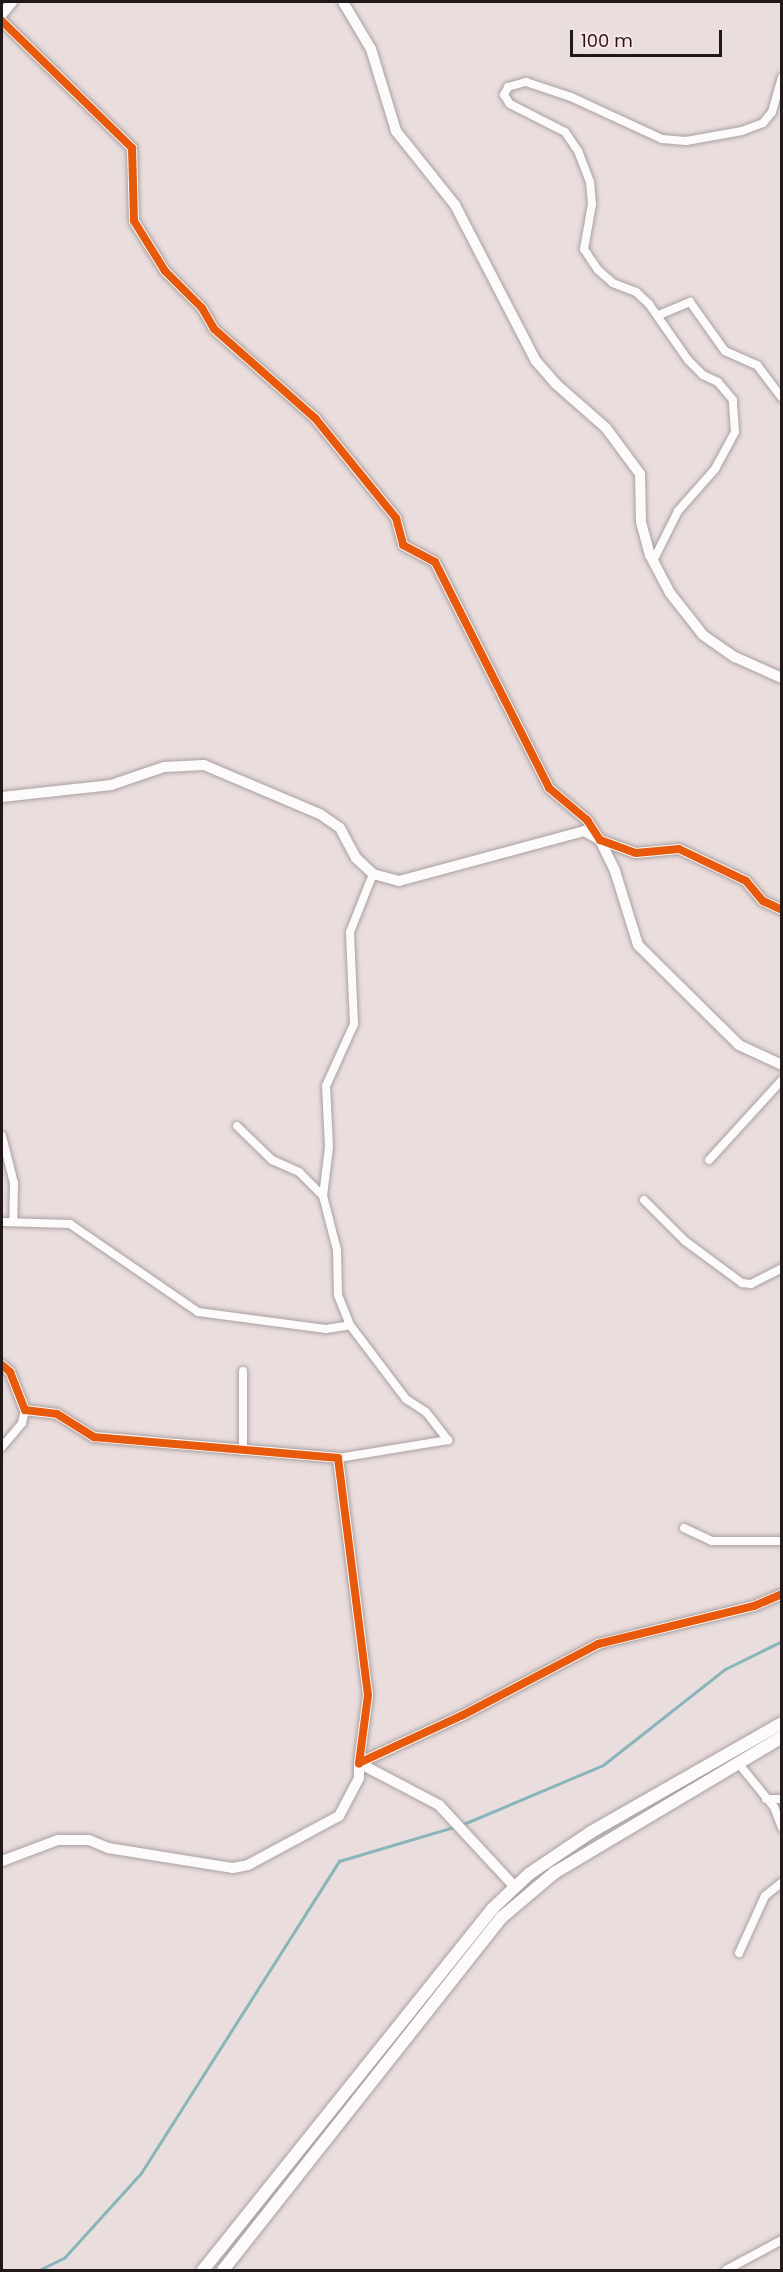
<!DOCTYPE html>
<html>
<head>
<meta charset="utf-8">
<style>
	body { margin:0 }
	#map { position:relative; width:783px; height:2272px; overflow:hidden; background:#eadddd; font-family:Poppins,sans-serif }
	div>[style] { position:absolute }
	.stream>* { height:3px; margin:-1.5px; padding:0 1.5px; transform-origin:1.5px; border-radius:1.5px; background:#88b5b9 }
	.roads { filter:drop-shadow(0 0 2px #aaa0a0) drop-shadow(0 0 2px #aaa0a0) }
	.minor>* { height:8px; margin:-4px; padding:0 4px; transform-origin:4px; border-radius:4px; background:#fcfafa }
	.tertiary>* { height:10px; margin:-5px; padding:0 5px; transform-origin:5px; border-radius:5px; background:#fcfafa }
	.secondary>* { height:12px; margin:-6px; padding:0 6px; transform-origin:6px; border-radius:6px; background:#fcfafa }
	.cycleway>* { height:8px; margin:-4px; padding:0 4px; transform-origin:4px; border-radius:4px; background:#e8590c }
	span { translate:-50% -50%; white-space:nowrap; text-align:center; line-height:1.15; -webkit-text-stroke:6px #fde5e5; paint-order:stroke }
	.frame { position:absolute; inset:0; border:3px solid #211919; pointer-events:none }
	.scale { position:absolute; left:570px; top:30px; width:152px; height:27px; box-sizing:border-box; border:3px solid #211919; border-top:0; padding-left:8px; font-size:18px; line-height:21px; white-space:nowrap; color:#211919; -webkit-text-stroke:4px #fde5e5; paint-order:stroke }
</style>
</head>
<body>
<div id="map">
	<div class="stream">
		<div style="left:461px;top:1825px;width:154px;rotate:-22.9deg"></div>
		<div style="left:603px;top:1765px;width:155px;rotate:-38.2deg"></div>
		<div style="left:725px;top:1669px;width:64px;rotate:-26.2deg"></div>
		<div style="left:39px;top:2270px;width:28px;rotate:-26deg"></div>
		<div style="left:64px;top:2258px;width:115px;rotate:-47.8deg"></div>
		<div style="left:141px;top:2173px;width:370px;rotate:-57.6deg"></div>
		<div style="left:339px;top:1861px;width:120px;rotate:-16.5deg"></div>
	</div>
	<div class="roads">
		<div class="minor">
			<div style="left:659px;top:315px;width:34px;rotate:-23deg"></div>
			<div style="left:690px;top:302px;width:60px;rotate:54.5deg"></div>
			<div style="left:725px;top:351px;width:35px;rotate:24deg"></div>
			<div style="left:757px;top:365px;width:41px;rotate:52.9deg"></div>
			<div style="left:653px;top:561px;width:56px;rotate:-63.4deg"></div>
			<div style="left:678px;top:511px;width:56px;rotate:-48.6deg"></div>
			<div style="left:715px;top:469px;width:42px;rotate:-61.6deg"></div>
			<div style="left:735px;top:432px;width:32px;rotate:-94deg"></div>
			<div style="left:733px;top:400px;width:23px;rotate:-130deg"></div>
			<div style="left:718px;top:382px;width:17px;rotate:-155deg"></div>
			<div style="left:703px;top:375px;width:21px;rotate:-135deg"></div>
			<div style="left:688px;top:360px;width:68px;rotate:-124.9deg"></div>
			<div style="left:649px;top:304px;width:18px;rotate:-137deg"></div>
			<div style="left:636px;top:292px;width:25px;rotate:-159deg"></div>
			<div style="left:613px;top:283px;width:20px;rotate:-139deg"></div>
			<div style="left:598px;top:270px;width:25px;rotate:-124deg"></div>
			<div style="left:584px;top:249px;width:46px;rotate:-79.9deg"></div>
			<div style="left:592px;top:204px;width:22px;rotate:-95deg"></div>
			<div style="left:590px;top:182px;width:33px;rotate:-111deg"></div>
			<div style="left:578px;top:151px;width:23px;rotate:-124deg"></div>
			<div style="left:565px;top:132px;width:62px;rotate:-153deg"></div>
			<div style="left:510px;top:104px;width:11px;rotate:-124deg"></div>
			<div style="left:504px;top:95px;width:9px;rotate:-63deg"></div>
			<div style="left:508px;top:87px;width:19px;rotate:-16deg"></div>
			<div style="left:526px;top:82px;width:47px;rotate:18.4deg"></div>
			<div style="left:571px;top:97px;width:100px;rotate:24.8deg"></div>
			<div style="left:662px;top:139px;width:24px;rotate:5deg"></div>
			<div style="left:686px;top:141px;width:57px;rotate:-10.1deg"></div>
			<div style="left:742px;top:131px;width:22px;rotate:-21deg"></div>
			<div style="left:763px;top:123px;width:14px;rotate:-51deg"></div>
			<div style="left:772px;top:112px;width:36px;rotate:-74deg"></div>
			<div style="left:237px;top:1126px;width:49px;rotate:44.2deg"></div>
			<div style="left:272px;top:1160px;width:30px;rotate:24deg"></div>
			<div style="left:299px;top:1172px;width:34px;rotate:45deg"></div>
			<div style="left:2px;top:1136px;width:49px;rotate:75.7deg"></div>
			<div style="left:14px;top:1183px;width:39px;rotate:91deg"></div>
			<div style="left:709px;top:1160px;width:108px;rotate:-47.6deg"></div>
			<div style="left:644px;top:1200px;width:58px;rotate:45deg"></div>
			<div style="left:685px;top:1241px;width:71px;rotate:36.4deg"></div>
			<div style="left:742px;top:1283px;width:9px;rotate:6deg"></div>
			<div style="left:751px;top:1284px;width:35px;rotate:-27deg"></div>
			<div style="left:2px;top:1222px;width:68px;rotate:1.7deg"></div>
			<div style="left:70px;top:1224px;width:155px;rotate:34.5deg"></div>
			<div style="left:198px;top:1312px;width:129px;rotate:7.6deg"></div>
			<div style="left:326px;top:1329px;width:24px;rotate:-9deg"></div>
			<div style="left:350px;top:1325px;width:93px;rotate:52.9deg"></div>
			<div style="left:406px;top:1399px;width:24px;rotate:33deg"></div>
			<div style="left:426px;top:1412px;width:36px;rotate:52deg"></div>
			<div style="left:448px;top:1440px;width:111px;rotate:170.7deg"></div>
			<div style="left:350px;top:1325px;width:32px;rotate:-112deg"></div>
			<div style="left:338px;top:1295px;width:45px;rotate:-91.3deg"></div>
			<div style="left:337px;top:1250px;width:56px;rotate:-104.5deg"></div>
			<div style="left:323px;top:1196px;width:49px;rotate:-83deg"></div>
			<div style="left:329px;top:1147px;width:61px;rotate:-92.8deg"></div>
			<div style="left:326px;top:1086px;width:68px;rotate:-65.7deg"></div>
			<div style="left:354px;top:1024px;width:92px;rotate:-92.5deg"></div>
			<div style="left:350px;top:932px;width:62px;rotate:-68.4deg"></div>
			<div style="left:2px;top:1447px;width:31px;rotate:-50deg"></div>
			<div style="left:22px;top:1423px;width:13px;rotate:-77deg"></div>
			<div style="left:243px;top:1451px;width:80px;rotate:-90deg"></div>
			<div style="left:684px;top:1528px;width:31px;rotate:25deg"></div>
			<div style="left:712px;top:1541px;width:70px"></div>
			<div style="left:738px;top:1763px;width:57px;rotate:50.7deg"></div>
			<div style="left:774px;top:1807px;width:22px;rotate:69deg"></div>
			<div style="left:766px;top:1799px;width:16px"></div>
			<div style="left:739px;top:1953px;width:63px;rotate:-65.5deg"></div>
			<div style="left:765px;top:1896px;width:22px;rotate:-39deg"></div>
			<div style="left:726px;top:2270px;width:64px;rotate:-28.2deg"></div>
		</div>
		<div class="tertiary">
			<div style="left:343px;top:2px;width:55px;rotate:59.2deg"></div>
			<div style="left:371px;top:49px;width:86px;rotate:73deg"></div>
			<div style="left:396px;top:131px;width:95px;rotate:51.4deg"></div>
			<div style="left:455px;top:205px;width:176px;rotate:62.6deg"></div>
			<div style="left:536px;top:361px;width:30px;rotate:49deg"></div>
			<div style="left:556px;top:384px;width:67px;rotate:41.3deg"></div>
			<div style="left:606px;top:428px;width:57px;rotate:53.5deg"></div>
			<div style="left:640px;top:474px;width:48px;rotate:88.8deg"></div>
			<div style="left:641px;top:522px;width:34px;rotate:75deg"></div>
			<div style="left:650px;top:555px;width:43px;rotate:62.2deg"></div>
			<div style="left:670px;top:593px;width:53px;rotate:51.8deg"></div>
			<div style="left:703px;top:635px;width:39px;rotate:35deg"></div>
			<div style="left:735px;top:657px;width:51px;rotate:24.1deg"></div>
			<div style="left:2px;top:14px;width:16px;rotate:-50deg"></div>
			<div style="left:2px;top:21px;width:182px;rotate:44.3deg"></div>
			<div style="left:132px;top:148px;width:73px;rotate:88.4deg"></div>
			<div style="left:134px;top:221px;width:59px;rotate:58.2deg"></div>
			<div style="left:165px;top:271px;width:52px;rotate:45deg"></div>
			<div style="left:202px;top:308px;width:24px;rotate:60deg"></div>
			<div style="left:214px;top:329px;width:135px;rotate:41.4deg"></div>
			<div style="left:315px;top:418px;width:129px;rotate:51deg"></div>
			<div style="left:396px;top:518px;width:28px;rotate:75deg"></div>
			<div style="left:403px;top:545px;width:36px;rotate:28deg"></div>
			<div style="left:435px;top:562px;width:253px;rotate:63.2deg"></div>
			<div style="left:549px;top:788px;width:50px;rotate:40.1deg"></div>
			<div style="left:587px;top:820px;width:24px;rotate:57deg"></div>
			<div style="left:600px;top:840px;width:38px;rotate:20deg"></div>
			<div style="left:636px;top:853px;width:43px;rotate:-5.3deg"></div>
			<div style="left:679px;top:849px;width:74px;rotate:25.5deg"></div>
			<div style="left:746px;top:881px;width:26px;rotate:50deg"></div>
			<div style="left:763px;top:901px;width:21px;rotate:25deg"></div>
			<div style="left:2px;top:797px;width:110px;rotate:-6.3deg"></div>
			<div style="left:111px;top:785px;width:56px;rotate:-18.8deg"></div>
			<div style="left:164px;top:767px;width:40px;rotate:-2.9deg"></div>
			<div style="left:204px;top:765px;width:126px;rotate:22.9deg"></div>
			<div style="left:320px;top:814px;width:24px;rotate:35deg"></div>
			<div style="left:340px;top:828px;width:34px;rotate:62deg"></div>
			<div style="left:356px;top:858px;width:23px;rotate:43deg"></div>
			<div style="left:373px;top:874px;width:27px;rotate:15deg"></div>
			<div style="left:399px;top:881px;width:192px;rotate:-15.1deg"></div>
			<div style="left:584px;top:831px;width:18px;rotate:29deg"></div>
			<div style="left:600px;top:840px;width:34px;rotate:64deg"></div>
			<div style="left:615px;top:871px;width:77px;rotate:72.7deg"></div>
			<div style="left:638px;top:945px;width:142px;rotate:44.7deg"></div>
			<div style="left:739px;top:1045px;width:47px;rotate:24.9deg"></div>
			<div style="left:2px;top:1365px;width:11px;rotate:41deg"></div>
			<div style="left:10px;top:1372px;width:41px;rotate:68.5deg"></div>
			<div style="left:25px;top:1410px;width:32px;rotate:7deg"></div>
			<div style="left:57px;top:1414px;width:44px;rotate:31.9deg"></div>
			<div style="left:94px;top:1437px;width:245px;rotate:4.9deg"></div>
			<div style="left:338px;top:1458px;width:239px;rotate:82.8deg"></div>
			<div style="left:368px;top:1695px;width:69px;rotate:97.5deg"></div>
			<div style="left:359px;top:1763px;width:115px;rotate:-24.8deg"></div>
			<div style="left:463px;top:1715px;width:153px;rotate:-27.7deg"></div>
			<div style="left:598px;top:1644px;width:161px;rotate:-13.7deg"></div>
			<div style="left:754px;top:1606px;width:30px;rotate:-23deg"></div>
			<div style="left:2px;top:1861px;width:60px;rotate:-20.6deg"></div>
			<div style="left:58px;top:1840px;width:31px"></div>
			<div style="left:89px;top:1840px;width:21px;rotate:23deg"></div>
			<div style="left:108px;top:1848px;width:127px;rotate:9.1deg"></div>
			<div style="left:233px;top:1868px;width:15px;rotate:-11deg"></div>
			<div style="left:248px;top:1865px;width:103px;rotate:-28.3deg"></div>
			<div style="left:339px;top:1816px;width:43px;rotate:-62.2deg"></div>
			<div style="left:359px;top:1778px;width:15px;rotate:-90deg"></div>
			<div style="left:359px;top:1763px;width:90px;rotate:27.7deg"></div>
			<div style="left:439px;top:1805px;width:112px;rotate:47.2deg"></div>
		</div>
		<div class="secondary">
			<div style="left:203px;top:2270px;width:462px;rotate:-51.3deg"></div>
			<div style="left:492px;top:1909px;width:51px;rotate:-43.4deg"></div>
			<div style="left:529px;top:1874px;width:75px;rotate:-34.1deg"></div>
			<div style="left:591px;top:1832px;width:220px;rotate:-29.7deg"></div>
			<div style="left:223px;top:2270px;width:449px;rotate:-51.7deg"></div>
			<div style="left:501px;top:1918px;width:70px;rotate:-40.3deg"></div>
			<div style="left:554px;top:1873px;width:265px;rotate:-30.8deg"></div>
		</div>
	</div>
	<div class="cycleway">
		<div style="left:2px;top:21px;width:182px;rotate:44.3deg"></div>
		<div style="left:132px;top:148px;width:73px;rotate:88.4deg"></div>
		<div style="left:134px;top:221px;width:59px;rotate:58.2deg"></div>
		<div style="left:165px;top:271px;width:52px;rotate:45deg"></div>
		<div style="left:202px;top:308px;width:24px;rotate:60deg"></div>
		<div style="left:214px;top:329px;width:135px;rotate:41.4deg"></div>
		<div style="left:315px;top:418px;width:129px;rotate:51deg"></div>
		<div style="left:396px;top:518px;width:28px;rotate:75deg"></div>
		<div style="left:403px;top:545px;width:36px;rotate:28deg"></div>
		<div style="left:435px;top:562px;width:253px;rotate:63.2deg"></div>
		<div style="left:549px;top:788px;width:50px;rotate:40.1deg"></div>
		<div style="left:587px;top:820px;width:24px;rotate:57deg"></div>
		<div style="left:600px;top:840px;width:38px;rotate:20deg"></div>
		<div style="left:636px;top:853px;width:43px;rotate:-5.3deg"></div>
		<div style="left:679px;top:849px;width:74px;rotate:25.5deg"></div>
		<div style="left:746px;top:881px;width:26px;rotate:50deg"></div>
		<div style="left:763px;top:901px;width:21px;rotate:25deg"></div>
		<div style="left:2px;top:1365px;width:11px;rotate:41deg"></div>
		<div style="left:10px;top:1372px;width:41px;rotate:68.5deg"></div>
		<div style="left:25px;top:1410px;width:32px;rotate:7deg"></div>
		<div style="left:57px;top:1414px;width:44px;rotate:31.9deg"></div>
		<div style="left:94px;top:1437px;width:245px;rotate:4.9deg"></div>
		<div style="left:338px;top:1458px;width:239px;rotate:82.8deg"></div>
		<div style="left:368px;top:1695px;width:69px;rotate:97.5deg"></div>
		<div style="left:359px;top:1763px;width:115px;rotate:-24.8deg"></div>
		<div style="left:463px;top:1715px;width:153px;rotate:-27.7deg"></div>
		<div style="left:598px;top:1644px;width:161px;rotate:-13.7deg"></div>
		<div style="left:754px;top:1606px;width:30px;rotate:-23deg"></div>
	</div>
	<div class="frame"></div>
	<div class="scale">100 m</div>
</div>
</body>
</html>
